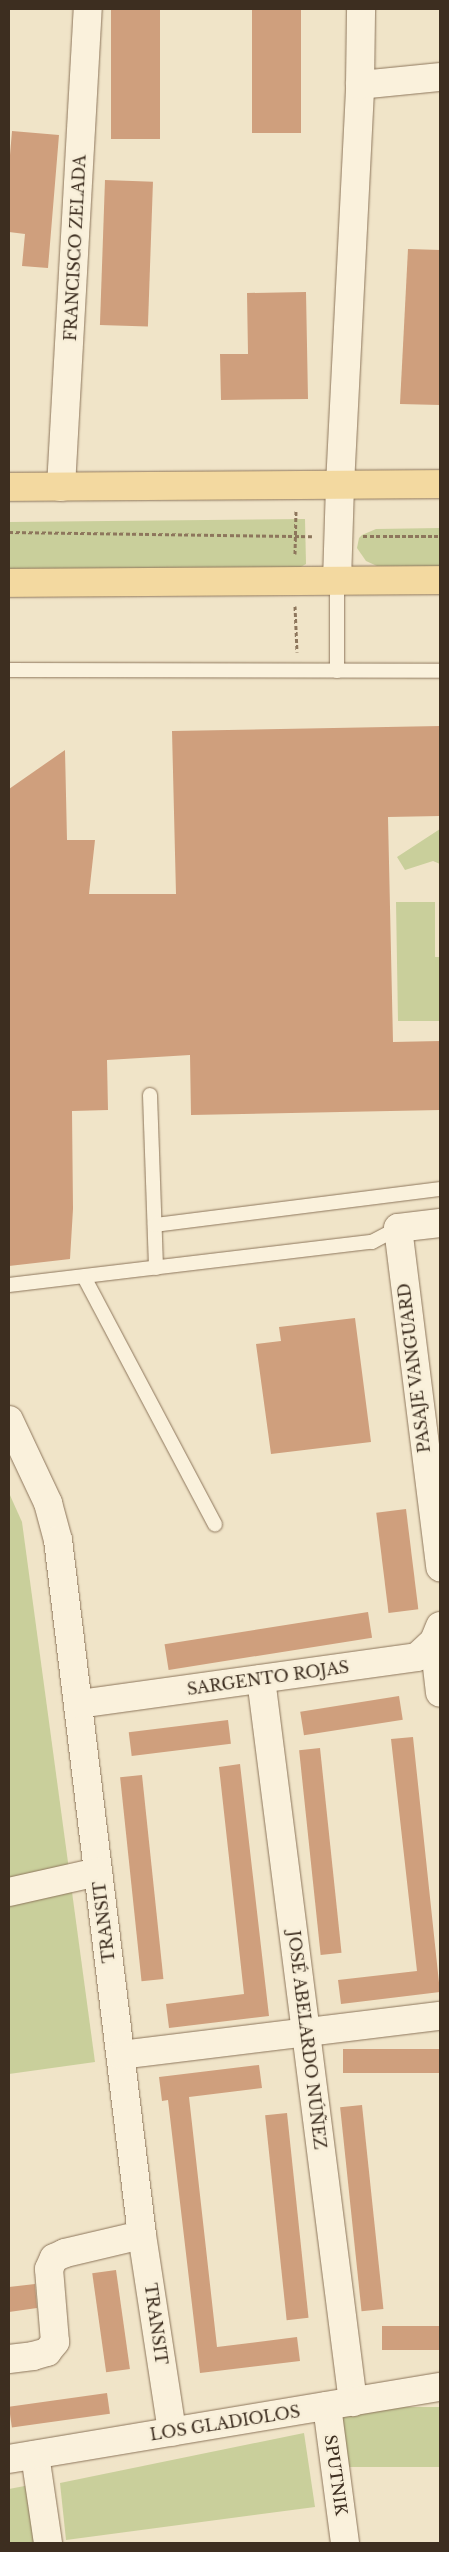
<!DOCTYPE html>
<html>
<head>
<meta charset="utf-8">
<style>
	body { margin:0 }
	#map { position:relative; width:449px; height:2552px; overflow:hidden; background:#f0e4c8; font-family:"Libre Baskerville",serif }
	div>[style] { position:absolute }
	.green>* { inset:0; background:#c9cf9b; transform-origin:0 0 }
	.building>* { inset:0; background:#cf9f7d; transform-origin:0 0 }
	.path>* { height:3px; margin-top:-1.5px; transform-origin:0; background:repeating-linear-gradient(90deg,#8d765c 0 4px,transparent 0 6.5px) }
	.roads { filter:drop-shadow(0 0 1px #8d765c) drop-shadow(0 0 1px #8d765c) }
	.lane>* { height:14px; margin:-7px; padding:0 7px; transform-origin:7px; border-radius:7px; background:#faf1dc }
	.street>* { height:28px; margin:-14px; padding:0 14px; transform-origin:14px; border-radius:14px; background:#faf1dc }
	.secondary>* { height:28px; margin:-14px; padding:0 14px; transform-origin:14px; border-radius:14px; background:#faf1dc }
	.primary>* { height:28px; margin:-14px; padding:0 14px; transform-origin:14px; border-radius:14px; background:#f3d9a0 }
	span { translate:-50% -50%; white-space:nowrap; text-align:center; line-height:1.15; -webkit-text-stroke:4.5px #f7eed8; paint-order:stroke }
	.street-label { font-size:16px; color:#3d2e20 }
	.frame { position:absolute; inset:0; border:10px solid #3d2e20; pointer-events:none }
</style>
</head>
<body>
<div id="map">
	<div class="green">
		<div style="clip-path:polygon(305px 519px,306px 564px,297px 569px,9px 571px,9px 522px)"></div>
		<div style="clip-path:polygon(440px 528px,440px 567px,377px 566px,366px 561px,357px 548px,359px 538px,362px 535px,376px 529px)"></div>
		<div style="clip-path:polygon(440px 829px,440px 864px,433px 861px,405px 870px,397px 857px)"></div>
		<div style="clip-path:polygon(396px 902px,435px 902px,435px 957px,440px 957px,440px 1021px,398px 1021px)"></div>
		<div style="clip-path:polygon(9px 1493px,22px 1522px,95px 2062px,9px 2074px)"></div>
		<div style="left:440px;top:2407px;width:60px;height:98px;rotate:90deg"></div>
		<div style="clip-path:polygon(304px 2433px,315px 2507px,66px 2540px,60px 2483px)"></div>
		<div style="clip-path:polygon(35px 2484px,37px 2543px,9px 2543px,9px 2489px)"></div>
	</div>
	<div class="building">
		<div style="left:111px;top:9px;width:49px;height:130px"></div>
		<div style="left:252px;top:9px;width:49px;height:124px"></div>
		<div style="clip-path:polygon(12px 131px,59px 135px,48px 268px,22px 266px,25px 234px,9px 232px,9px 167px)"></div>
		<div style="left:105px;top:180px;width:48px;height:145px;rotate:2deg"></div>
		<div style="clip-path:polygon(408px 249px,440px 250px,440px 405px,400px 404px)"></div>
		<div style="clip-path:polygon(306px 292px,308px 399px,221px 400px,220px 354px,248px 354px,247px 293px)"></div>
		<div style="clip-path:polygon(440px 726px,440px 816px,388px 817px,393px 1042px,440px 1041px,440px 1110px,191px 1115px,190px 1055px,107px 1060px,108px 1110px,72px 1111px,73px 1209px,70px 1259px,9px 1266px,9px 789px,65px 750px,67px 840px,95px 840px,89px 894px,176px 894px,172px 731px)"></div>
		<div style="clip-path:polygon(355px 1318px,371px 1442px,271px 1454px,256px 1344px,281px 1341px,279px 1327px)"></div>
		<div style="left:406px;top:1509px;width:101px;height:30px;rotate:83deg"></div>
		<div style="left:368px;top:1612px;width:26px;height:206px;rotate:81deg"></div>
		<div style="left:399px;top:1696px;width:24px;height:100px;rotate:81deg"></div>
		<div style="left:228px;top:1720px;width:24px;height:100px;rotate:83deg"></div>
		<div style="clip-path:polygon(413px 1737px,440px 1992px,341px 2004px,338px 1980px,417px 1971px,391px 1739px)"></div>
		<div style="left:320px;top:1748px;width:206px;height:21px;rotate:84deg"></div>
		<div style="clip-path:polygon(240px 1764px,269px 2016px,169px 2028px,166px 2004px,244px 1994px,219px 1767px)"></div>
		<div style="left:142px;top:1775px;width:205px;height:22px;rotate:84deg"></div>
		<div style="left:440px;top:2049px;width:24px;height:97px;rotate:90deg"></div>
		<div style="clip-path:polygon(259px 2065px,262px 2088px,189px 2097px,217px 2347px,297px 2337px,300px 2361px,200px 2373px,168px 2100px,162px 2101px,159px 2077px)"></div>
		<div style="left:362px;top:2105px;width:205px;height:22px;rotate:84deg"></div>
		<div style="left:287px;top:2113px;width:206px;height:22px;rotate:84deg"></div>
		<div style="left:116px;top:2270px;width:100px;height:24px;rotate:82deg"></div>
		<div style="clip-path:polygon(35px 2284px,37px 2308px,9px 2312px,9px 2287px)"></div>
		<div style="left:440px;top:2326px;width:24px;height:58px;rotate:90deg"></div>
		<div style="left:107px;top:2393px;width:21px;height:99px;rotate:82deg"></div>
	</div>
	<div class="path">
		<div style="left:9px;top:532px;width:303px;rotate:0.8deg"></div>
		<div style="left:363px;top:536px;width:77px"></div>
		<div style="left:295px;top:554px;width:43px;rotate:-88.7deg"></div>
		<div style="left:295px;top:606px;width:46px;rotate:87.5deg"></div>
	</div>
	<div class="roads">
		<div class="lane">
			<div style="left:9px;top:670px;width:431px;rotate:0.1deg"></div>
			<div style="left:337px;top:671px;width:90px;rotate:-90deg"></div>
			<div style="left:150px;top:1095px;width:173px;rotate:88deg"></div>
			<div style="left:155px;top:1225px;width:287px;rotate:-7.2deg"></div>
			<div style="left:84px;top:1277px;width:280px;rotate:62.1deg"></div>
			<div style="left:9px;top:1285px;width:366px;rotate:-6.8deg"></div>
			<div style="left:372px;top:1242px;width:30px;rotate:-28deg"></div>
		</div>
		<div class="street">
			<div style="left:360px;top:85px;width:80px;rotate:-5.7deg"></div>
			<div style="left:61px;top:487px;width:479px;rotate:-86.8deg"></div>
			<div style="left:440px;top:1223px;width:42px;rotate:173.2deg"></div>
			<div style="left:398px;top:1228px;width:342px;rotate:82.9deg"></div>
			<div style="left:9px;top:1420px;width:92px;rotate:64.8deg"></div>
			<div style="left:48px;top:1503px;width:38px;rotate:75deg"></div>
			<div style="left:58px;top:1540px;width:700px;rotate:83.11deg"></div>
			<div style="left:142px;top:2235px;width:199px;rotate:81.3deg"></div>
			<div style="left:434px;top:1641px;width:52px;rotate:83.4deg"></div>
			<div style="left:261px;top:1679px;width:729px;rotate:82.75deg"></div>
			<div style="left:79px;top:1704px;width:341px;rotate:-7.9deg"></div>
			<div style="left:417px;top:1657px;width:23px;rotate:-43deg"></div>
			<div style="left:434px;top:1641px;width:16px;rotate:-68deg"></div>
			<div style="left:9px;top:1892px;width:91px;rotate:-12.7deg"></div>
			<div style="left:121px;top:2055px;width:321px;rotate:-7deg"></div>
			<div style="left:9px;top:2359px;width:24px;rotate:-7deg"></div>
			<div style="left:33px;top:2356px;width:15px;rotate:-16deg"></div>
			<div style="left:47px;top:2352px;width:13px;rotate:-51deg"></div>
			<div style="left:55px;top:2342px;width:73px;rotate:-94.7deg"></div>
			<div style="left:49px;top:2269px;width:12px;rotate:-66deg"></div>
			<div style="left:54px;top:2258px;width:12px;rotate:-24deg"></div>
			<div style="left:65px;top:2253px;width:79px;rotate:-13.2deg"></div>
			<div style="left:327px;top:2406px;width:138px;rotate:82.5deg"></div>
			<div style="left:35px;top:2455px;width:89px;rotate:81.6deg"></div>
			<div style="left:9px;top:2459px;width:437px;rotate:-9.5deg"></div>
		</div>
		<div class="secondary">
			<div style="left:337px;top:581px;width:96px;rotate:-88.2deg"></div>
			<div style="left:340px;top:485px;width:400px;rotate:-87.1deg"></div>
			<div style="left:360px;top:85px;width:76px;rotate:-89.2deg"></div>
		</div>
		<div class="primary">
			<div style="left:9px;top:487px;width:431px;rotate:-0.4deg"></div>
			<div style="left:9px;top:583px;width:431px;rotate:-0.4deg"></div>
		</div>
	</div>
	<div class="street-label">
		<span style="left:75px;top:248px;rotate:-87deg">FRANCISCO ZELADA</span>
		<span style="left:414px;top:1368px;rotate:-97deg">PASAJE VANGUARD</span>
		<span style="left:268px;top:1678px;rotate:-8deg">SARGENTO ROJAS</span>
		<span style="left:104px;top:1922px;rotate:-97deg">TRANSIT</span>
		<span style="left:307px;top:2040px;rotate:83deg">JOSÉ ABELARDO NÚÑEZ</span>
		<span style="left:156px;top:2324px;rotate:82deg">TRANSIT</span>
		<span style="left:225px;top:2423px;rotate:-9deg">LOS GLADIOLOS</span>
		<span style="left:336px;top:2475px;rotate:82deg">SPUTNIK</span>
	</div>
	<div class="frame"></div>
</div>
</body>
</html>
